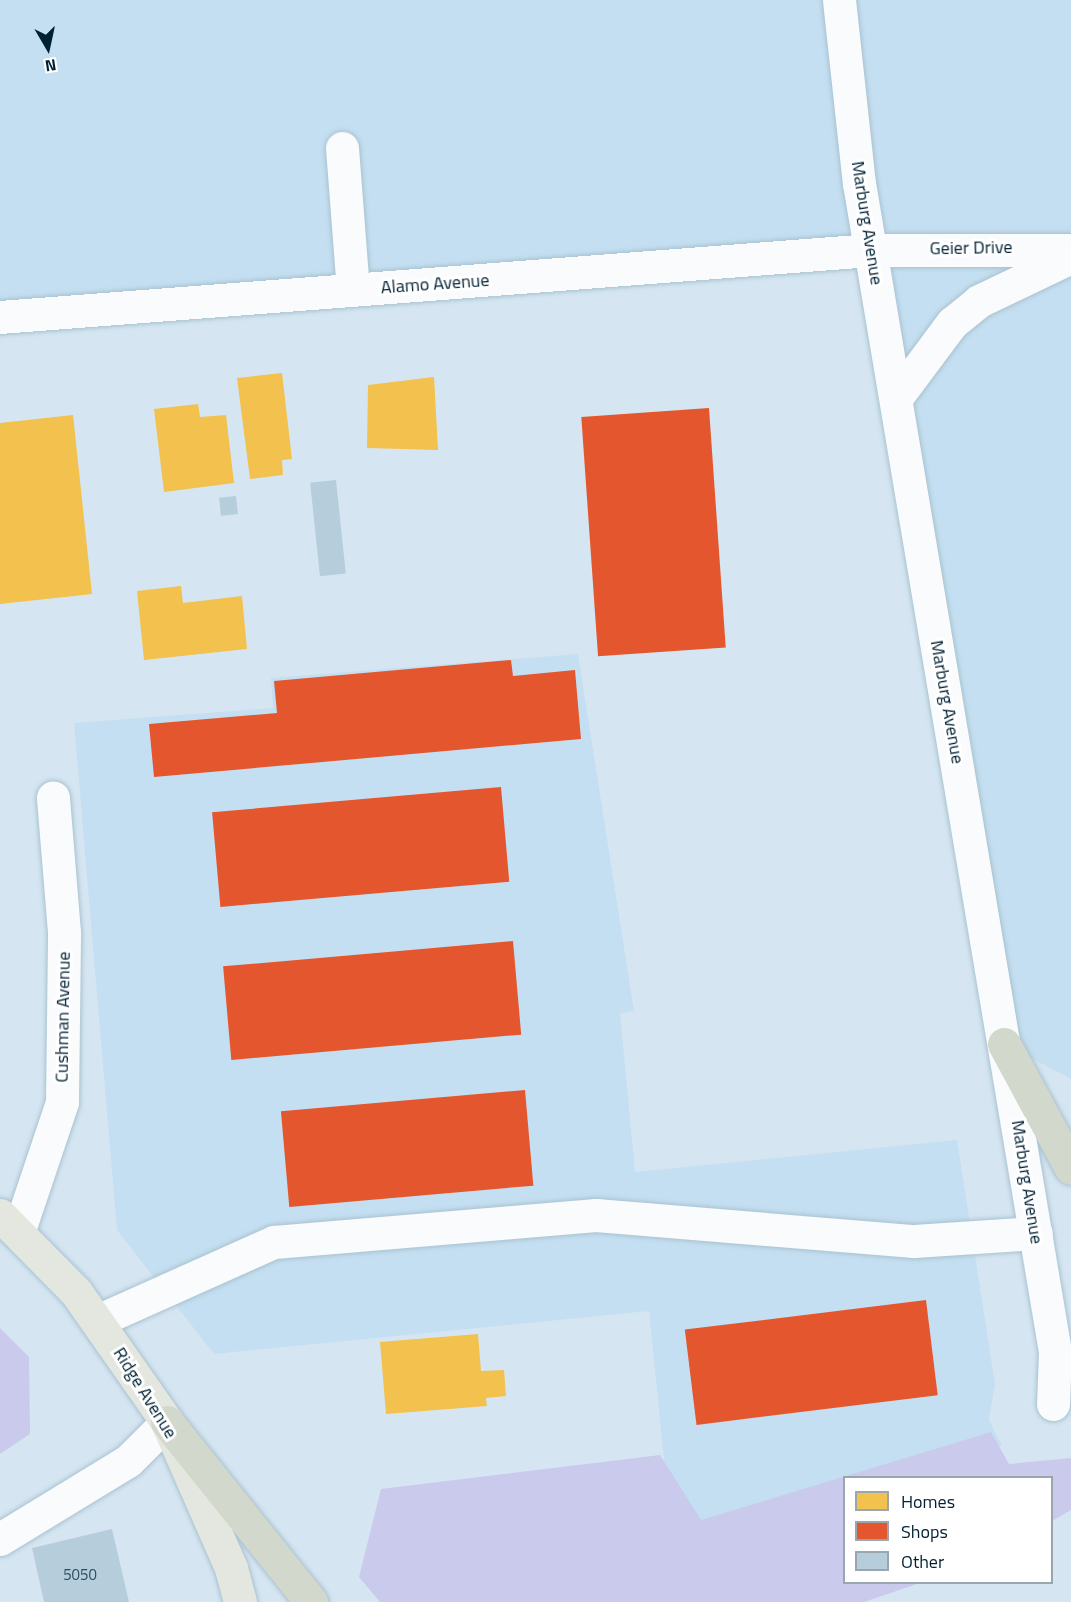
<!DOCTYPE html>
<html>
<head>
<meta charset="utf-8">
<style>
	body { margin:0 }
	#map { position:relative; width:1071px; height:1602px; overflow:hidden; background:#d5e6f2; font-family:"Titillium Web",sans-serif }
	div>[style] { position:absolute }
	.built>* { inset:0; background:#c4dff1 }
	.green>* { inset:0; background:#cacaec }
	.homes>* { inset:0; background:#f2c14e }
	.shops>* { inset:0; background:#e4572e; transform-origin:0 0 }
	.building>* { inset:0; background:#b6cddc; transform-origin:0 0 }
	.roads { filter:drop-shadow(0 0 2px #aac2d0) drop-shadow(0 0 2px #aac2d0) }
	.minor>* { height:33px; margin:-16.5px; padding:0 16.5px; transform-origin:16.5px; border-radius:16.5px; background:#f9fbfd }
	.major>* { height:33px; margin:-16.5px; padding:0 16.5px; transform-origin:16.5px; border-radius:16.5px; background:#e3e7df }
	.highway>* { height:33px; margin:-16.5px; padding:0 16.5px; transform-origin:16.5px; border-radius:16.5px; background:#d3d8cc }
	span { translate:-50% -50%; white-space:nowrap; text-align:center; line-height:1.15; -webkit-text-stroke:6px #fff; paint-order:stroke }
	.number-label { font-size:15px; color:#2e4c5e }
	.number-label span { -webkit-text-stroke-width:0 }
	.street-label { font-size:18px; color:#002134 }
	.legend { position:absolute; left:843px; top:1476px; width:210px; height:108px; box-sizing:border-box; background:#fff; border:2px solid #99a6ae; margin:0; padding:8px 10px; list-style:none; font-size:18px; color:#002134 }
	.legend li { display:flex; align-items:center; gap:12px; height:30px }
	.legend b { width:30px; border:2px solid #99a6ae }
	.north { position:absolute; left:18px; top:18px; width:60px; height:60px; -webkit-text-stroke:4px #fff; paint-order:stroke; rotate:171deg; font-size:16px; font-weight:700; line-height:24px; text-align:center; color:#002134 }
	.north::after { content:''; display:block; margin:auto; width:21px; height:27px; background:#002134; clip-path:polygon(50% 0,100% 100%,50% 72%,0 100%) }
</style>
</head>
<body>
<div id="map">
	<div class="built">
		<div style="clip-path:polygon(0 0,1071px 0,1071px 1079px,1004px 1044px,871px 250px,0 317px)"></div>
		<div style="clip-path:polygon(578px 654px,634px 1011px,620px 1013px,635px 1172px,957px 1140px,995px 1384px,989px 1420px,1002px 1446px,903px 1477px,844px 1478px,673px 1549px,649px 1311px,214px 1354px,117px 1230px,74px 723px,273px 708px,271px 678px)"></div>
	</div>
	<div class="green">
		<div style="clip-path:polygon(0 1328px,29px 1357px,30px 1434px,0 1454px)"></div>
		<div style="clip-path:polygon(991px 1432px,1009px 1464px,1071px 1458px,1071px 1510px,1052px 1521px,1052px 1478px,844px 1478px,844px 1582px,920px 1583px,864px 1602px,380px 1602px,359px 1577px,381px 1489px,660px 1455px,701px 1520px)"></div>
	</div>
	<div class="homes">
		<div style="clip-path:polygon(282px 373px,292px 459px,282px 460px,283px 475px,250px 479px,237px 378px)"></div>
		<div style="clip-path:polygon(434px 377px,438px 450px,367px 448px,368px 385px)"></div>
		<div style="clip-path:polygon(198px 404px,200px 417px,226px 415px,234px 483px,164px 492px,154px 409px)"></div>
		<div style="clip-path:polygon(73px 415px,92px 594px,0 604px,0 423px)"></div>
		<div style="clip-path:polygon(181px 586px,183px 603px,242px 596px,247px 649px,144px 660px,137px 591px)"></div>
		<div style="clip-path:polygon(478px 1334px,481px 1371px,504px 1370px,506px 1396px,486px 1398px,487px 1406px,386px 1414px,380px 1342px)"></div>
	</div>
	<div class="shops">
		<div style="left:709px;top:408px;width:240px;height:128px;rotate:86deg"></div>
		<div style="clip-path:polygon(511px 660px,513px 676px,575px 670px,581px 739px,154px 777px,149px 724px,277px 713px,274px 681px)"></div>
		<div style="left:501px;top:787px;width:95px;height:290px;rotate:85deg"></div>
		<div style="left:513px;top:941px;width:94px;height:291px;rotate:85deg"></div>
		<div style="left:525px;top:1090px;width:96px;height:245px;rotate:85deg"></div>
		<div style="left:926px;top:1300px;width:96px;height:243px;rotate:83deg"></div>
	</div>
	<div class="building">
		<div style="left:336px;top:480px;width:94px;height:26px;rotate:84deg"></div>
		<div style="left:236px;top:496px;width:18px;height:17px;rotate:84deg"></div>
		<div style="clip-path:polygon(112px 1529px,129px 1602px,44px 1602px,32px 1548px)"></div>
	</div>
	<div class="roads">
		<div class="minor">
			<div style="left:839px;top:0;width:184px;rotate:83.8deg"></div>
			<div style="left:859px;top:183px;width:1185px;rotate:80.48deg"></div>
			<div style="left:1055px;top:1352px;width:52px;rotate:92.2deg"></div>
			<div style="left:342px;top:148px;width:142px;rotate:85.6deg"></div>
			<div style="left:0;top:317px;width:874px;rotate:-4.4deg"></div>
			<div style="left:871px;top:250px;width:200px"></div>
			<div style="left:896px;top:398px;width:94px;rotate:-53.3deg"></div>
			<div style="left:952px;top:323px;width:35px;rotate:-39deg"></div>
			<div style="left:979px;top:301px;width:102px;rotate:-25.6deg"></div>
			<div style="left:19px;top:1230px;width:135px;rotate:-71.4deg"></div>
			<div style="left:62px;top:1102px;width:170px;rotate:-89.3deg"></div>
			<div style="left:64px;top:932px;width:135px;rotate:-94.7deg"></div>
			<div style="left:97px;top:1321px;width:194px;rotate:-24.1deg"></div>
			<div style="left:274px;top:1242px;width:323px;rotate:-4.8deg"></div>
			<div style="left:596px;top:1215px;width:319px;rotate:4.7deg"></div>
			<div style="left:914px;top:1241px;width:122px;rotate:-3.8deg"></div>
			<div style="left:0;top:1539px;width:150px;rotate:-31.4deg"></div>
			<div style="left:128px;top:1461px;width:55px;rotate:-45deg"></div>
		</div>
		<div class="major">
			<div style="left:0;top:1215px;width:108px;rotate:45.4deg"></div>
			<div style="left:76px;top:1292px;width:159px;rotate:55deg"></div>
			<div style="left:167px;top:1422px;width:159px;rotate:66.3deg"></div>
			<div style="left:231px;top:1568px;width:35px;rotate:75deg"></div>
		</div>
		<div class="highway">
			<div style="left:1004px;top:1044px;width:141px;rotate:61.6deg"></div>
			<div style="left:167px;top:1422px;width:231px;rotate:51.3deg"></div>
		</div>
	</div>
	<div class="number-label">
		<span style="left:80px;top:1575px">5050</span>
	</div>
	<div class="street-label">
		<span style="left:867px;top:223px;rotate:81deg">Marburg Avenue</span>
		<span style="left:971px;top:248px;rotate:-1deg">Geier Drive</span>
		<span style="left:435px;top:284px;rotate:-4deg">Alamo Avenue</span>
		<span style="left:947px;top:702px;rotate:80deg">Marburg Avenue</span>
		<span style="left:63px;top:1017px;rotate:-89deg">Cushman Avenue</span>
		<span style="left:1027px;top:1182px;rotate:81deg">Marburg Avenue</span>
		<span style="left:145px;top:1393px;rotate:58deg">Ridge Avenue</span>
	</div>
	<ul class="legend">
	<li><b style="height:16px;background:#f2c14e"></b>Homes</li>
	<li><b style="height:16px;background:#e4572e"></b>Shops</li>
	<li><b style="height:16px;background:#b6cddc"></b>Other</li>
	</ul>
	<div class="north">N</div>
</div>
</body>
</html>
